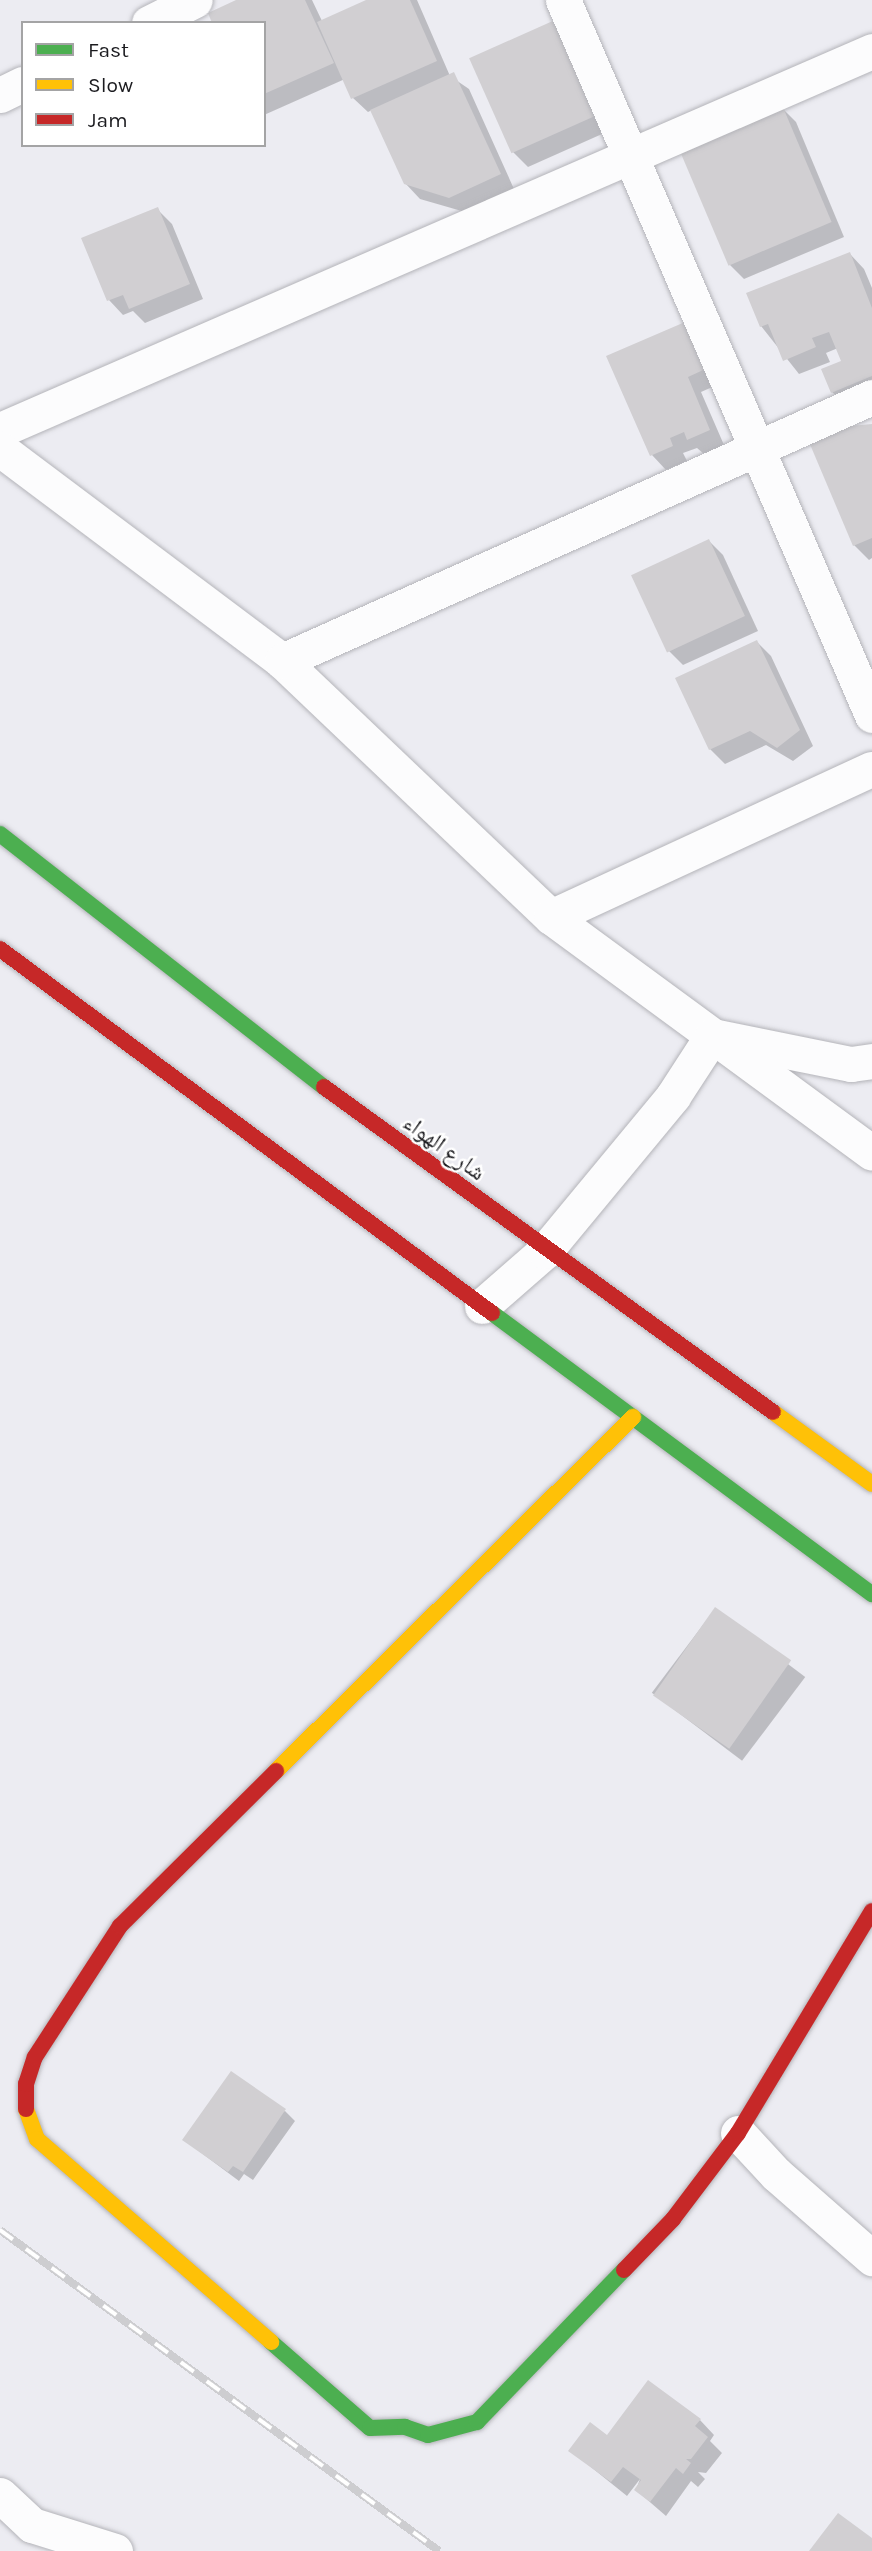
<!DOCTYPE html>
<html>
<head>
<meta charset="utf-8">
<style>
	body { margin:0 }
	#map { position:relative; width:872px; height:2551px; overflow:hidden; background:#ececf2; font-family:Karla,"Noto Naskh Arabic",sans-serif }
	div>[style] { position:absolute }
	.shadow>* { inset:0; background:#0003; transform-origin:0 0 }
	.building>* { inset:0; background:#d1cfd2; transform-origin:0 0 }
	.roads { filter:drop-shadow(0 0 2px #b4b4b9) drop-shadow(0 0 2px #b4b4b9) }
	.street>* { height:35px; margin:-17.5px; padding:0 17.5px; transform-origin:17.5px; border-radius:17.5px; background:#fcfcfd }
	.fast>* { height:16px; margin:-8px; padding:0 8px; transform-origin:8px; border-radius:8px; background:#4caf50 }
	.slow>* { height:16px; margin:-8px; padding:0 8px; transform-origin:8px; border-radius:8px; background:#ffc107 }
	.jam>* { height:16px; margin:-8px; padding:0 8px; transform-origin:8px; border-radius:8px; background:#c62828 }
	.rail>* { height:8px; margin-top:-4px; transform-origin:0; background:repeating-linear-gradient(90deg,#fff 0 16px,#cdcdd0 0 32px); box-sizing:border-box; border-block:2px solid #cdcdd0 }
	span { translate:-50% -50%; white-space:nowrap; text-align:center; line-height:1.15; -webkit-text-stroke:5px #fff; paint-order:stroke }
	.street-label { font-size:23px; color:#1b1b1f }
	.legend { position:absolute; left:21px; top:21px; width:245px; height:126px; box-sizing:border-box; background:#fff; border:2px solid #a4a4a5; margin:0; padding:9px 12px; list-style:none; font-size:21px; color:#1b1b1f }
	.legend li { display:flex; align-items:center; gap:14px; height:35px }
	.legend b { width:35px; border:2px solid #a4a4a5 }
</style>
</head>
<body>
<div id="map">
	<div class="shadow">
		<div style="clip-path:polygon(240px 0,312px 0,322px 21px,370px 0,417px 0,450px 76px,469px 89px,514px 189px,465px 212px,420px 199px,405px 183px,372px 110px,368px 112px,353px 98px,345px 79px,264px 115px,264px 23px)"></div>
		<div style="clip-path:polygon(569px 37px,611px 130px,528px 167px,513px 152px,472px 59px)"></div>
		<div style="clip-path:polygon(781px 107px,796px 122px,844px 237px,744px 279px,729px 264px)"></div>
		<div style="clip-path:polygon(157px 209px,172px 224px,203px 299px,145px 323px,133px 311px,123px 315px,109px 300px)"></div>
		<div style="clip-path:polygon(850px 254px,864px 269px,872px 288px,872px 396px,847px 406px,832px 392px,843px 362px,838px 348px,826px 353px,830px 362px,799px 374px,761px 326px)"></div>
		<div style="clip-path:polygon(692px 321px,726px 381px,701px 392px,724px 445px,704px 454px,697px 448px,683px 453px,687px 461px,666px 470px,652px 455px)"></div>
		<div style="clip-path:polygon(872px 427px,872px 558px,869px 560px,854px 545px)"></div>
		<div style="clip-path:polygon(709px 541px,723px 555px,758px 631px,683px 665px,668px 650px,633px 576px)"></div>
		<div style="clip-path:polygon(757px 642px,771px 656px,813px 746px,793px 761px,766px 745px,725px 764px,710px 749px)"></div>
		<div style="left:715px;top:1609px;width:113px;height:105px;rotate:37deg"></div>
		<div style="clip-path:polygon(285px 2111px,295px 2121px,253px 2180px,244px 2174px,239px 2181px,184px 2140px)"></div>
		<div style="clip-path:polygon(700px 2420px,714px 2435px,710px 2441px,722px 2453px,706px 2473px,698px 2472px,705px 2479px,698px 2487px,691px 2481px,666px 2516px,636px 2490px,640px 2479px,627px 2496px,571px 2451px,607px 2437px)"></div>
	</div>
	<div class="building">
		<div style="clip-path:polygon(236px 0,305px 0,334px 63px,264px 94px,264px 23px,212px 23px,208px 13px)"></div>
		<div style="clip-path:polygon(366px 0,410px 0,437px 61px,351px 99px,317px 22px)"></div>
		<div style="left:555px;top:20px;width:104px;height:94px;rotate:66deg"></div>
		<div style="clip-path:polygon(454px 72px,501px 174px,449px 198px,404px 184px,370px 110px)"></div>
		<div style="left:782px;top:105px;width:127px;height:112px;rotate:67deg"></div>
		<div style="clip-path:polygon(158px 207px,190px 284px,129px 309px,123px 295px,107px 301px,81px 238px)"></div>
		<div style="clip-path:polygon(850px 252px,872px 308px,872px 376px,831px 393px,821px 369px,841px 361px,829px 332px,812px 338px,816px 347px,783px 361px,768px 324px,760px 327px,746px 293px)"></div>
		<div style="clip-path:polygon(692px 319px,712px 366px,688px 377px,710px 430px,687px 440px,684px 432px,670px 438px,673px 446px,650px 456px,606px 356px)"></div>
		<div style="clip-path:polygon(872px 424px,872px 538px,853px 546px,809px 442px,850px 426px)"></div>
		<div style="left:709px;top:539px;width:85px;height:86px;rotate:65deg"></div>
		<div style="clip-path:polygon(757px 640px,800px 730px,777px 748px,750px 731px,709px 750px,675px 678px)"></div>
		<div style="left:715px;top:1607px;width:93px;height:108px;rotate:35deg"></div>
		<div style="clip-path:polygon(231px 2071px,286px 2109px,243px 2172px,233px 2166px,228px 2172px,182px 2140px)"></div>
		<div style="clip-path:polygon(648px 2380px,701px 2419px,695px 2426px,708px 2437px,691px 2459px,686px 2459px,691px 2463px,683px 2474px,676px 2468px,650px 2502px,634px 2490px,641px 2480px,623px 2467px,611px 2482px,568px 2451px,590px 2422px,607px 2435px)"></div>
		<div style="clip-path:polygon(838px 2513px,872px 2538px,872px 2551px,809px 2551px)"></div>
	</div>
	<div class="roads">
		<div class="street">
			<div style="left:563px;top:0;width:779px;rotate:66.63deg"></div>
			<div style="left:149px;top:23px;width:51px;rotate:-26.6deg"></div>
			<div style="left:0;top:95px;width:25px;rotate:-26deg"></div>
			<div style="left:0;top:430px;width:951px;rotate:-23.49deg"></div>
			<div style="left:0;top:449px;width:353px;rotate:36.9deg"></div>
			<div style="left:282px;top:661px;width:371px;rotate:43.6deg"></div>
			<div style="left:551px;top:917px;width:398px;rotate:36.3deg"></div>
			<div style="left:282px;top:661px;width:646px;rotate:-24.11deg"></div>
			<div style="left:551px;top:917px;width:353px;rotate:-24.8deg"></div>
			<div style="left:482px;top:1306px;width:84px;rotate:-41.1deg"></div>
			<div style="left:545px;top:1251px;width:201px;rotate:-50.4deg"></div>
			<div style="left:673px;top:1096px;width:72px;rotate:-57deg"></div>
			<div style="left:712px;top:1036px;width:142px;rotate:11.4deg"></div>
			<div style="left:851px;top:1064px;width:21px;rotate:-8deg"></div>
			<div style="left:738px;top:2133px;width:56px;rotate:47.2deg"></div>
			<div style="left:776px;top:2174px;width:128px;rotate:41.2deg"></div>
			<div style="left:0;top:2495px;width:44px;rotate:43.2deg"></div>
			<div style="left:32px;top:2525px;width:87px;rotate:17.4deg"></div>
		</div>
		<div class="fast">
			<div style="left:0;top:834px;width:411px;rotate:38deg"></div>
			<div style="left:492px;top:1313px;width:473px;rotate:36.5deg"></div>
			<div style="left:271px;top:2342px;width:131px;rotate:41deg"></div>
			<div style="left:370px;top:2428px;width:35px;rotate:-2deg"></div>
			<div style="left:405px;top:2427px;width:24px;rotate:19deg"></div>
			<div style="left:428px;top:2435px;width:51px;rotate:-14.9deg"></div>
			<div style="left:477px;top:2422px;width:211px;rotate:-46deg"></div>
		</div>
		<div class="slow">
			<div style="left:773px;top:1412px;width:122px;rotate:36deg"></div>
			<div style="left:276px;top:1771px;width:503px;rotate:-44.76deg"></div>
			<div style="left:26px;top:2109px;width:32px;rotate:70deg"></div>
			<div style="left:37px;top:2139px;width:310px;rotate:40.9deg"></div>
		</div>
		<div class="jam">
			<div style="left:0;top:949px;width:612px;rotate:36.5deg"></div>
			<div style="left:324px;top:1087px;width:554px;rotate:35.9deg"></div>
			<div style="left:26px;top:2109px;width:25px;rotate:-90deg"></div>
			<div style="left:26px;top:2084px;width:28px;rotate:-72deg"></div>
			<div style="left:35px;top:2057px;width:156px;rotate:-57deg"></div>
			<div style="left:120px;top:1926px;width:220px;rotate:-44.8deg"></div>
			<div style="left:624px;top:2270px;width:71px;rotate:-46.1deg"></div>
			<div style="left:673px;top:2219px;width:108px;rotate:-52.9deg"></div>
			<div style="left:738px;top:2133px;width:259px;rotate:-58.9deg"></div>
		</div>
	</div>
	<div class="rail">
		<div style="left:0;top:2230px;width:544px;rotate:36.17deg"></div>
	</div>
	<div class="street-label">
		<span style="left:444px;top:1148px;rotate:36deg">شارع الهواء</span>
	</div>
	<ul class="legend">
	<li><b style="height:9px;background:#4caf50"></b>Fast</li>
	<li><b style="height:9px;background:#ffc107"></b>Slow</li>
	<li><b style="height:9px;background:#c62828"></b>Jam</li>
	</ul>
</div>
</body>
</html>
